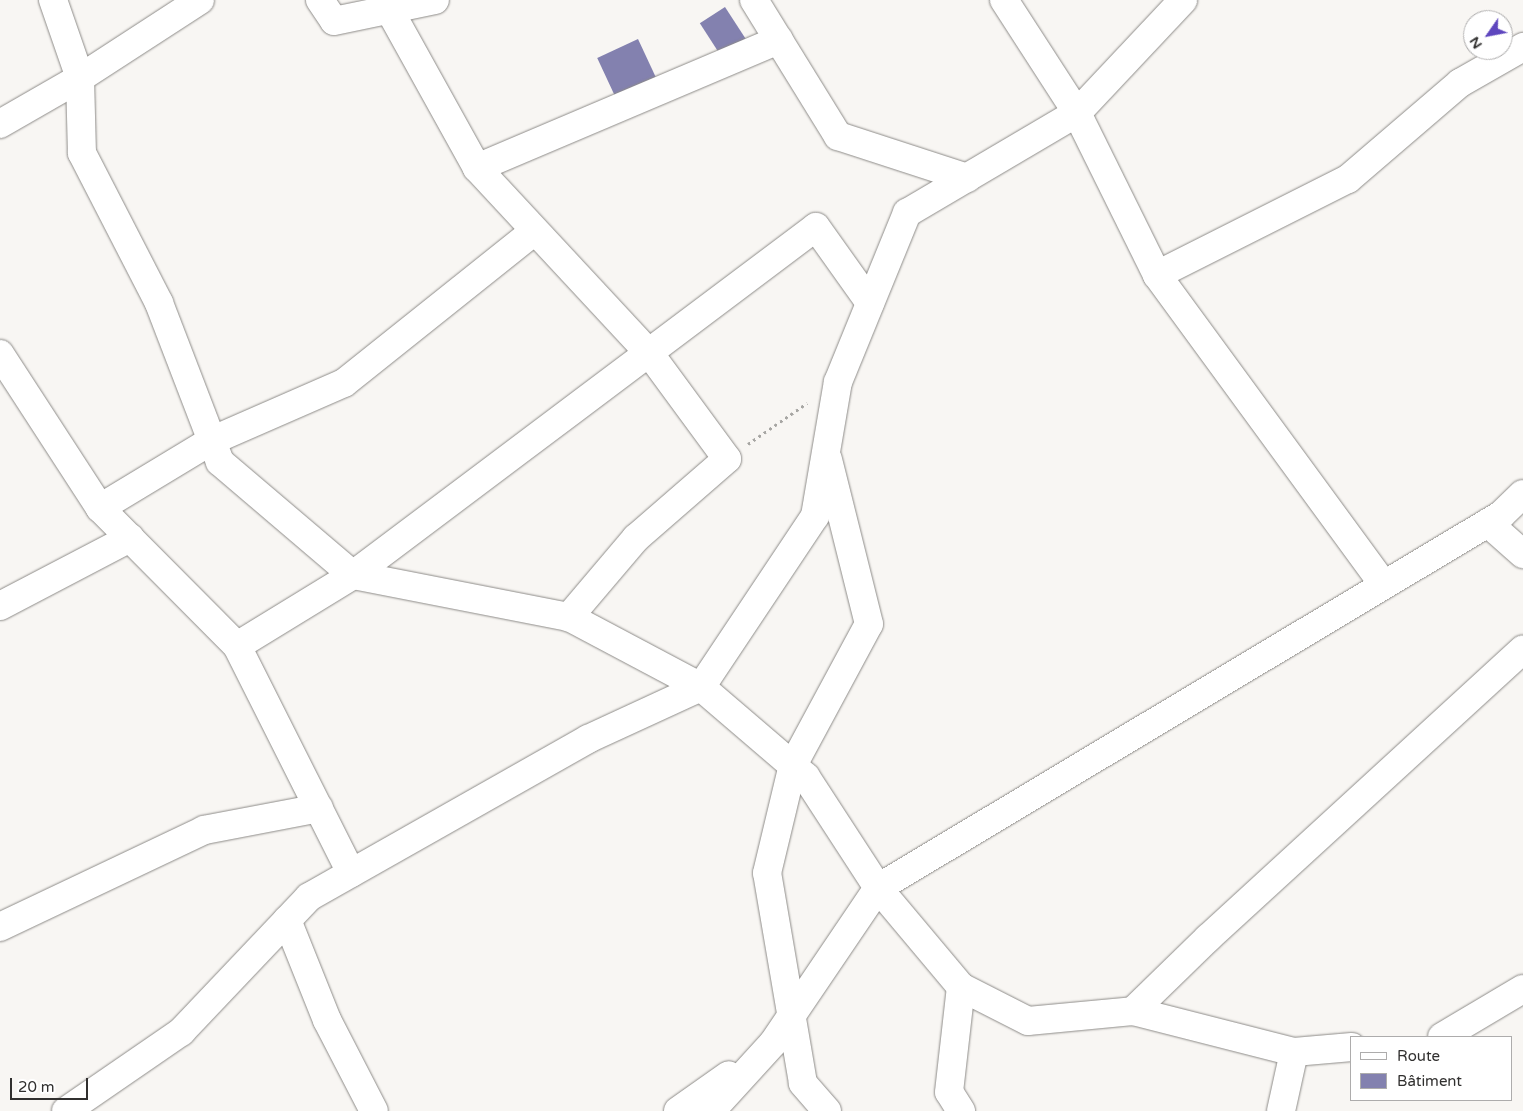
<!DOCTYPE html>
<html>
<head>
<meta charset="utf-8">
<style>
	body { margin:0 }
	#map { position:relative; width:1523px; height:1111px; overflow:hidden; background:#f8f6f3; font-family:"Varela Round",sans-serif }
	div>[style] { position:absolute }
	.building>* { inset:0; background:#8381af; transform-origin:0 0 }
	.path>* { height:3px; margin-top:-1.5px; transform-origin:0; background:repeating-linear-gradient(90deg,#a7a6a3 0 2.5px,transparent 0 6.5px) }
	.roads { filter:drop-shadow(0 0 1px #8d8b88) drop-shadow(0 0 1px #8d8b88) }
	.street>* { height:28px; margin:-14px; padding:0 14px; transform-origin:14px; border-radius:14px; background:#fff }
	span { translate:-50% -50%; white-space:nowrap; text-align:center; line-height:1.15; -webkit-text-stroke:4px #fff; paint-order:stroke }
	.legend { position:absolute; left:1350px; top:1036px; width:162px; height:65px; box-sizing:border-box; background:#fff; border:1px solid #adacac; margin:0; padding:6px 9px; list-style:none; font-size:15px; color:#31302f }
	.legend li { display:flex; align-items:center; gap:10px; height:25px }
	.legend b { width:25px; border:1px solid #adacac }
	.north { position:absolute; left:1463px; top:10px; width:50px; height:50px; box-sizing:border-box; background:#fff; border:1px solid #adacac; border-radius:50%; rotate:237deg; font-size:14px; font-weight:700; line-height:20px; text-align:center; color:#31302f }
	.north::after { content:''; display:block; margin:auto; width:18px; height:22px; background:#5e46be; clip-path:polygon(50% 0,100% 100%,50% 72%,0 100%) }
	.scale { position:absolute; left:10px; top:1078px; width:78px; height:22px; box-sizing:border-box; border:2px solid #31302f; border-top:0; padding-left:6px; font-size:15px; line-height:18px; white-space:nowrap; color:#31302f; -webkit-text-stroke:4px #fff; paint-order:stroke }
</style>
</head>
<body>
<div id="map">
	<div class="building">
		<div style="left:725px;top:7px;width:40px;height:30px;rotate:57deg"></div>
		<div style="left:638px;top:39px;width:43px;height:45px;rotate:65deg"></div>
	</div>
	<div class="path">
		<div style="left:748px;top:444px;width:72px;rotate:-34.8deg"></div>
	</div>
	<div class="roads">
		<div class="street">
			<div style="left:53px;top:0;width:83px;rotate:70.9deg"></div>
			<div style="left:80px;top:78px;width:75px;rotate:88.5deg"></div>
			<div style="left:82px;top:153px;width:169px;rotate:62.8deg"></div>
			<div style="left:159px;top:303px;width:170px;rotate:69deg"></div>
			<div style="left:220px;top:462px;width:175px;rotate:40.4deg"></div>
			<div style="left:353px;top:575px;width:220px;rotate:11deg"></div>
			<div style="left:569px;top:617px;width:149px;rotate:27.9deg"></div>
			<div style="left:701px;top:687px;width:138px;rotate:40.6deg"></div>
			<div style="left:806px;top:777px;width:132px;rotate:57deg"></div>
			<div style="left:878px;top:888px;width:129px;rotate:50deg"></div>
			<div style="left:320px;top:0;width:25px;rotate:56deg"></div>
			<div style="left:334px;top:21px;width:103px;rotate:-11.7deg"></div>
			<div style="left:754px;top:0;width:160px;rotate:58.3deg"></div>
			<div style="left:838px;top:136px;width:136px;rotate:18deg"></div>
			<div style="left:1004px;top:0;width:135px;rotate:57.1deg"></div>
			<div style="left:1077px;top:113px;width:181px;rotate:63.7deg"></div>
			<div style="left:1157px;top:275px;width:384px;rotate:53.8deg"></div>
			<div style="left:390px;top:11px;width:179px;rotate:61deg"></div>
			<div style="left:477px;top:168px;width:254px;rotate:47.1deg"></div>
			<div style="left:650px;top:354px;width:130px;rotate:53.7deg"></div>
			<div style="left:727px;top:459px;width:121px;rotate:139deg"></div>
			<div style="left:636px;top:538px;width:104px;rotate:130.3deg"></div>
			<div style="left:0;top:124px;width:92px;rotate:-29.9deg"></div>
			<div style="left:80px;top:78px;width:143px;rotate:-33deg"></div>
			<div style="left:477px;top:168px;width:328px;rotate:-23deg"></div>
			<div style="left:1157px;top:275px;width:214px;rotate:-26.7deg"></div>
			<div style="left:1348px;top:179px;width:148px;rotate:-40.6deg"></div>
			<div style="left:1460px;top:83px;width:73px;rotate:-29.7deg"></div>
			<div style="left:0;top:354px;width:184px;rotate:57deg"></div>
			<div style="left:100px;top:508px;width:194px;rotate:45.2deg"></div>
			<div style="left:237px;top:646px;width:254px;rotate:63.3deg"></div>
			<div style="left:100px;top:508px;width:130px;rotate:-31.1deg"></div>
			<div style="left:211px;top:441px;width:145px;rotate:-23.6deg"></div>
			<div style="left:344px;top:383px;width:242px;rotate:-38.6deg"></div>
			<div style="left:1488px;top:523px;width:47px;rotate:41.5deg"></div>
			<div style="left:0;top:606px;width:147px;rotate:-27.6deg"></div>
			<div style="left:237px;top:646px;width:136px;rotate:-31.5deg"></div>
			<div style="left:353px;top:575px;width:579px;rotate:-36.93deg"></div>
			<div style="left:816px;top:227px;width:93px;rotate:54.6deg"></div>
			<div style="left:287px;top:920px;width:108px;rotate:68.2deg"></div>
			<div style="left:327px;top:1020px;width:102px;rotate:62.7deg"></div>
			<div style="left:0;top:927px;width:226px;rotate:-25.4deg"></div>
			<div style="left:204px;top:830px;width:117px;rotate:-10.8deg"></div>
			<div style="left:1133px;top:1011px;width:105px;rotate:-44.2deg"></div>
			<div style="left:1208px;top:938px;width:427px;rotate:-42.5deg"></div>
			<div style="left:1442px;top:1037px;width:94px;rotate:-30.7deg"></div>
			<div style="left:66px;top:1111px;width:140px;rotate:-34.5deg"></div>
			<div style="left:181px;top:1032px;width:186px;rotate:-46.5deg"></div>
			<div style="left:309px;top:897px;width:321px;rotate:-29.5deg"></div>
			<div style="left:588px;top:739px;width:124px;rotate:-24.7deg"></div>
			<div style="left:701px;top:687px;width:206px;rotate:-56.3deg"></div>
			<div style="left:815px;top:516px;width:136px;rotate:-80.3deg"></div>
			<div style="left:838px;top:382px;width:183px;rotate:-67.8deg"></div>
			<div style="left:907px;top:213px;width:197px;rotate:-30.5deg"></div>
			<div style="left:1077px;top:113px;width:155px;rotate:-46.8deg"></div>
			<div style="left:678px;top:1111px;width:62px;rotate:-35.2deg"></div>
			<div style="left:711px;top:1111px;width:92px;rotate:-47.6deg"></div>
			<div style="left:773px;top:1043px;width:187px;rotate:-55.9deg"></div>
			<div style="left:878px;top:888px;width:726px;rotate:-30.91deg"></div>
			<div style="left:1501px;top:515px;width:30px;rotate:-44deg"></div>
			<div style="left:827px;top:1111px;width:37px;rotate:-131deg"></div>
			<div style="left:803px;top:1083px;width:213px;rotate:-99.7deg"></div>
			<div style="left:767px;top:873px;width:111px;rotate:-76.5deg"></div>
			<div style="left:793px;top:765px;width:160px;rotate:-61.7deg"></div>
			<div style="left:869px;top:624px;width:170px;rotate:-104deg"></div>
			<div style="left:961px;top:1111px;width:22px;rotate:-122deg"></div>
			<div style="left:949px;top:1092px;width:106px;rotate:-83.5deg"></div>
			<div style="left:961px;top:987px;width:75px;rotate:26.9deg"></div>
			<div style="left:1028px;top:1021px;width:105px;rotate:-5.4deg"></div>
			<div style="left:1133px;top:1011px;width:166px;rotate:14.3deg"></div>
			<div style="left:1294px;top:1052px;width:58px;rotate:-4.9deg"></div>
			<div style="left:1281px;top:1111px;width:60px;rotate:-77.6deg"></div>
		</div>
	</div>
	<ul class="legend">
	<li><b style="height:6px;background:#fff"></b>Route</li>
	<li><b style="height:14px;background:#8381af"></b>Bâtiment</li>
	</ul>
	<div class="north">N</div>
	<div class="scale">20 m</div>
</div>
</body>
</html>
